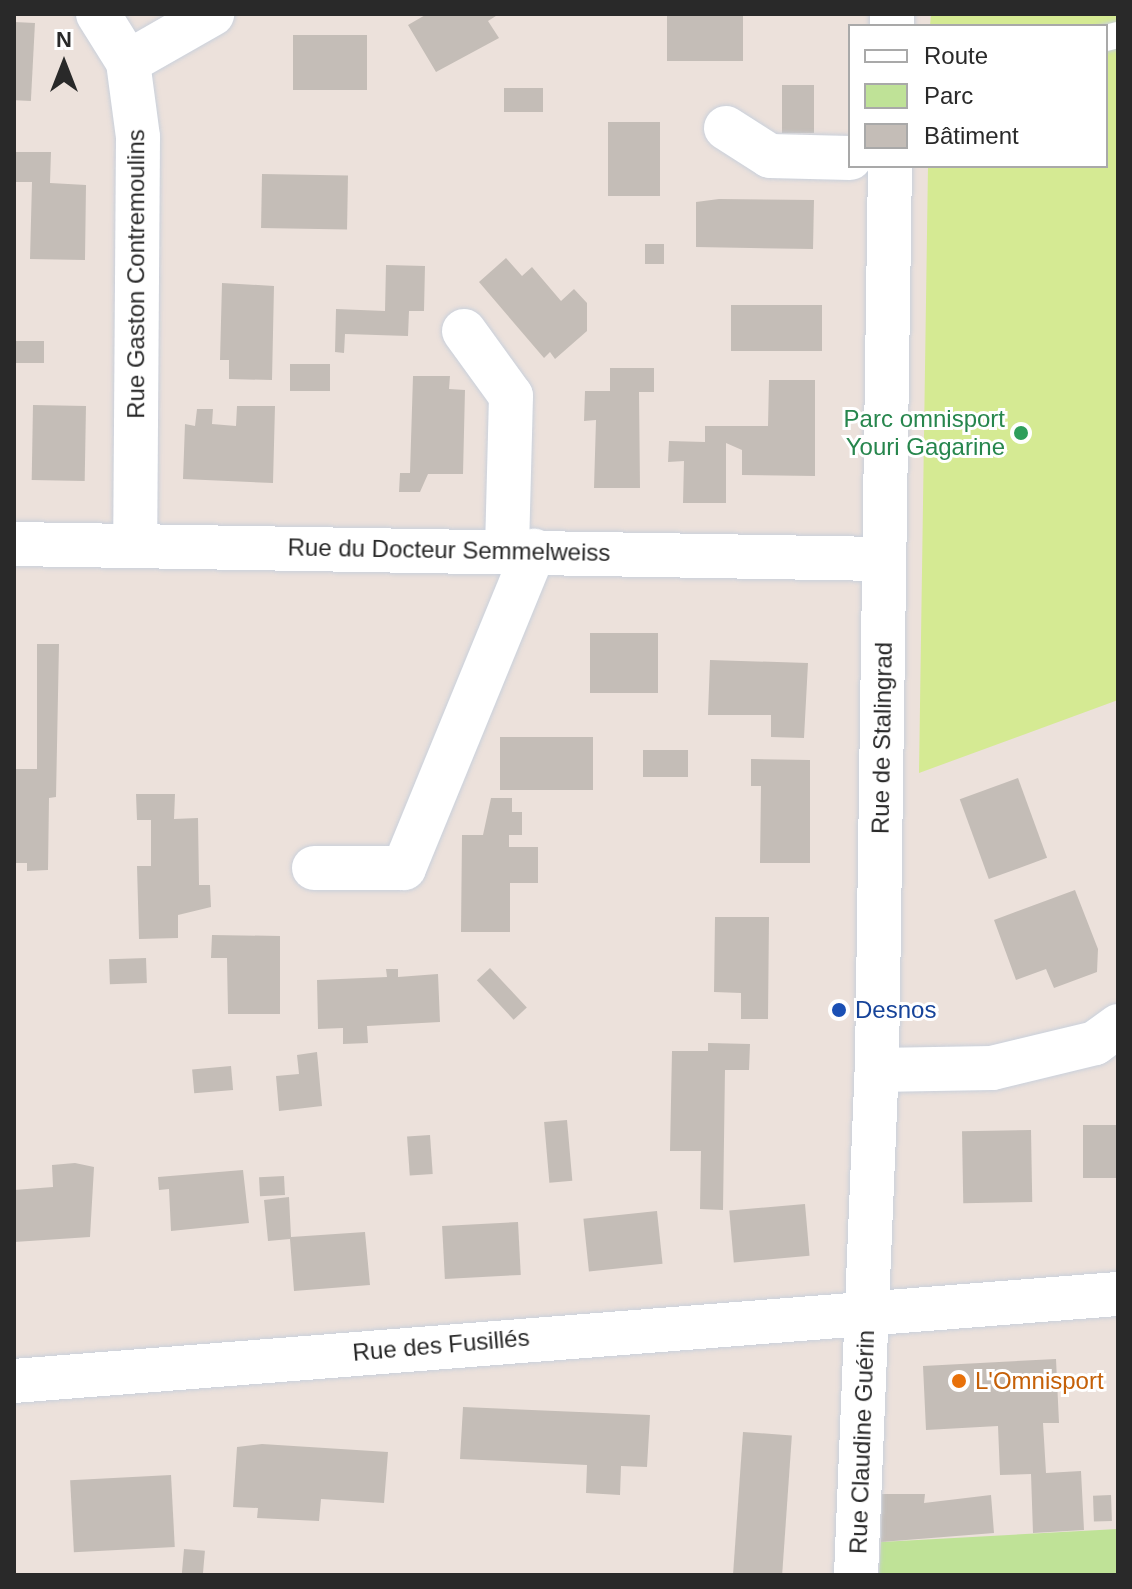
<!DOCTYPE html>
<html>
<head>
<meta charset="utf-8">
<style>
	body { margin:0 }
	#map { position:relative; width:1132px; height:1589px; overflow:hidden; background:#ece1db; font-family:Arial,sans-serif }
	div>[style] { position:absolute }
	.green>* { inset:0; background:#bfe297 }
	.pitch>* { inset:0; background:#d5ea93 }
	.building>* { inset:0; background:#c4bdb7; transform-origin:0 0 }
	.roads { filter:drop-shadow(0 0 2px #c9d0db) drop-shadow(0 0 2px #c9d0db) }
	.lane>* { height:26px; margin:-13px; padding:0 13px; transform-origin:13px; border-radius:13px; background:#fff }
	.street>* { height:44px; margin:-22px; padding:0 22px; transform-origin:22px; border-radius:22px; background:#fff }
	.dots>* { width:22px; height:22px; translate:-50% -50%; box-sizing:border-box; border:4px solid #fff; border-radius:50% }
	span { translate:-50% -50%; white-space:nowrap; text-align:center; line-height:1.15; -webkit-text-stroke:6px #fff; paint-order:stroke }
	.street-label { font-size:24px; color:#292929 }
	.leisure-label { font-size:24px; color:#27864d }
	.right { translate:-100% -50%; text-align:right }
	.transit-label { font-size:24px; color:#164399 }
	.left { translate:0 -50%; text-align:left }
	.food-label { font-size:24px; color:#c56008 }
	.frame { position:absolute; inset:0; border:16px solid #292929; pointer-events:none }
	.legend { position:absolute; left:848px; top:24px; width:260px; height:144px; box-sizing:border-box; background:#fff; border:2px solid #a9a9a9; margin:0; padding:10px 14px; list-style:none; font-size:24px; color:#292929 }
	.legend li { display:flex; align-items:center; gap:16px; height:40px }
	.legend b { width:40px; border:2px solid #a9a9a9 }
	.north { position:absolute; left:24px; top:24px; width:80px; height:80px; -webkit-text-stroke:6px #fff; paint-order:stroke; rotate:0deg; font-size:22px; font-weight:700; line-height:32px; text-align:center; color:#292929 }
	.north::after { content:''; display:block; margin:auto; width:28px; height:36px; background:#292929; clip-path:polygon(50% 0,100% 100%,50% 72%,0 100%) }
</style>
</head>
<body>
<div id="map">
	<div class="green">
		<div style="clip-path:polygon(1118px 1529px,1118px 1575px,879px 1575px,881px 1542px)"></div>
	</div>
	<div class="pitch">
		<div style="clip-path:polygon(931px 14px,1118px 14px,1118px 700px,919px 773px,928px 166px,1106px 166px,1106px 26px,930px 26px)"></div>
	</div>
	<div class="building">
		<div style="clip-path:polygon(427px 14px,499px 14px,488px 21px,499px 38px,436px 72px,408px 25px)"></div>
		<div style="left:667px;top:14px;width:76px;height:47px"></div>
		<div style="left:14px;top:22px;width:21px;height:78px;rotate:3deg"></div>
		<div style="left:293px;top:35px;width:74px;height:55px"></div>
		<div style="left:782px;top:85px;width:32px;height:48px"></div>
		<div style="left:504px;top:88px;width:39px;height:24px"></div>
		<div style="left:608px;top:122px;width:52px;height:74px"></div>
		<div style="clip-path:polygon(14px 152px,51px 152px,50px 183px,86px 185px,85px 260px,30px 259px,32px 182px,14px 182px)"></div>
		<div style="left:262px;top:174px;width:86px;height:54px;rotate:1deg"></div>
		<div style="clip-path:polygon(719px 199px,814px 200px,813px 249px,696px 247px,696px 202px)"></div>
		<div style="left:645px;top:244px;width:19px;height:20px"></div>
		<div style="clip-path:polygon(506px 258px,522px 276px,532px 267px,561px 301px,574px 289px,587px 303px,587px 331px,555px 359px,550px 352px,544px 358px,479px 282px)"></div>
		<div style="clip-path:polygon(386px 265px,425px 266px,424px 311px,409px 311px,408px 336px,345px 334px,344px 353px,335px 352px,336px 309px,385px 311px)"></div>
		<div style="clip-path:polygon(222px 283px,274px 286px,272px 380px,229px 379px,229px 360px,220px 360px)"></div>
		<div style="left:731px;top:305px;width:91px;height:46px"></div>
		<div style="left:14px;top:341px;width:30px;height:22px"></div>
		<div style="left:290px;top:364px;width:40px;height:27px"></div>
		<div style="clip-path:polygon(610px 368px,654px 368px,654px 392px,639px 392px,640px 488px,594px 488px,596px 420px,584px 421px,585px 391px,610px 391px)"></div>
		<div style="clip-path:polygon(413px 376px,450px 376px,449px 389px,465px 390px,463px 474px,428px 474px,420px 492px,399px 492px,400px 473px,410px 473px)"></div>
		<div style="clip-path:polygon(769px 380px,815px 380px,815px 476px,742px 475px,742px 450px,726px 443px,726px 503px,683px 503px,684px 461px,668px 462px,669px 441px,705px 442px,705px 426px,768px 426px)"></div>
		<div style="left:33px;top:405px;width:53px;height:75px;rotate:1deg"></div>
		<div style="clip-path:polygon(237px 406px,275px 406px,273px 483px,183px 479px,185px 424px,195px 426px,197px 409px,213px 409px,212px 424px,236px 426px)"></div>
		<div style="left:590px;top:633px;width:68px;height:60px"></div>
		<div style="clip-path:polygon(37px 644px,59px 644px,56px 797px,49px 798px,48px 870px,27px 871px,27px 863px,14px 863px,14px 769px,37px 769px)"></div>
		<div style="clip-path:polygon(710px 660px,808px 663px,804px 738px,771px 737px,771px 715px,708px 715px)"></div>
		<div style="left:500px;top:737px;width:93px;height:53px"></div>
		<div style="left:643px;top:750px;width:45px;height:27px"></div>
		<div style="clip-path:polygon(751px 759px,810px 760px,810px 863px,760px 863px,761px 786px,751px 786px)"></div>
		<div style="left:1018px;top:778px;width:85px;height:62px;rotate:70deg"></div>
		<div style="clip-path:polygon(136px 794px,175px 794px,174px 819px,198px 818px,199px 885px,210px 885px,211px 907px,178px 915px,178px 938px,139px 939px,137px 866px,151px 866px,151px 820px,137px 820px)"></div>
		<div style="clip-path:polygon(491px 798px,512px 798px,512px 812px,522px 812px,522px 835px,509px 835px,509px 847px,538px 847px,538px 883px,510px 883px,510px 932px,461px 932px,462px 835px,483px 835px)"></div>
		<div style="clip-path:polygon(1075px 890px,1098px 949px,1097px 972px,1054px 988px,1046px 969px,1016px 980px,994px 920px)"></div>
		<div style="clip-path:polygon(715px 917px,769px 917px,768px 1019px,741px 1019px,741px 993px,714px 992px)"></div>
		<div style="clip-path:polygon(212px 935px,280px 936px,280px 1014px,228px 1014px,227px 958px,211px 958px)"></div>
		<div style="left:146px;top:958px;width:25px;height:37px;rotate:88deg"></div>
		<div style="left:490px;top:968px;width:54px;height:18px;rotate:47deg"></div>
		<div style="clip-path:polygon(386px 969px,398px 969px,398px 977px,438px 974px,440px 1022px,367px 1026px,368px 1043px,343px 1044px,343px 1028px,318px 1029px,317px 980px,387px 977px)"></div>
		<div style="clip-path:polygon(708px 1043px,750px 1044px,749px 1070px,725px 1070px,723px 1210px,700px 1209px,701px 1151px,670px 1151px,672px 1051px,708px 1051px)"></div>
		<div style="clip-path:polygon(317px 1052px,322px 1106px,279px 1111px,276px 1076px,299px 1074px,297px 1055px)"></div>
		<div style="left:231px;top:1066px;width:24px;height:39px;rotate:85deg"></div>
		<div style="left:567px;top:1120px;width:61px;height:23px;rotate:85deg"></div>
		<div style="left:1118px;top:1125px;width:53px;height:35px;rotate:90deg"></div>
		<div style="left:1031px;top:1130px;width:72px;height:69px;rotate:89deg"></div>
		<div style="left:430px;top:1135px;width:39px;height:23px;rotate:86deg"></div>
		<div style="clip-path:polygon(75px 1163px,94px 1167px,90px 1237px,14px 1242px,14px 1190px,53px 1187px,52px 1165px)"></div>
		<div style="clip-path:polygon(243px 1170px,249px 1223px,171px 1231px,169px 1189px,159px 1190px,158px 1177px)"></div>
		<div style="left:284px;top:1176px;width:19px;height:25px;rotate:87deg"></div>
		<div style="clip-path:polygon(289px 1197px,291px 1237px,365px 1232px,370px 1285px,294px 1291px,290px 1239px,268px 1241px,264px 1200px)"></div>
		<div style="left:805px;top:1204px;width:52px;height:76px;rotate:85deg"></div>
		<div style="left:657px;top:1211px;width:53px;height:74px;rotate:84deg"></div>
		<div style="left:518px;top:1222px;width:53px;height:76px;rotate:87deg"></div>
		<div style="clip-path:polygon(1056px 1359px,1059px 1423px,1043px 1423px,1046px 1473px,1081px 1471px,1084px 1530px,1033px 1533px,1031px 1474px,1000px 1475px,998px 1426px,926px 1430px,923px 1366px)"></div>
		<div style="clip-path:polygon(463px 1407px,650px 1415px,647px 1467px,621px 1466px,620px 1495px,586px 1493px,587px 1465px,460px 1459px)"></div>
		<div style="left:743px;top:1432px;width:49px;height:143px;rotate:4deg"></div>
		<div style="clip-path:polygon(262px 1444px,388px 1452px,384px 1503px,321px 1499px,319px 1521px,257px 1518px,258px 1508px,233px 1507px,237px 1447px)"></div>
		<div style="left:171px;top:1475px;width:72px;height:101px;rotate:87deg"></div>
		<div style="clip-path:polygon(882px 1494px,925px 1494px,924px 1503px,991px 1495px,994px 1533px,881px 1542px)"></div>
		<div style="left:1111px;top:1495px;width:26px;height:18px;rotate:88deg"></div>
		<div style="left:184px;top:1549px;width:21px;height:26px;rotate:5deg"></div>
	</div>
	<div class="roads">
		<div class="lane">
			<div style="left:1106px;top:38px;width:12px;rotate:-14deg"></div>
		</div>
		<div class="street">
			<div style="left:98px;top:14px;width:57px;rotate:58deg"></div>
			<div style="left:128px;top:62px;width:76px;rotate:82.4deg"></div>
			<div style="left:138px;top:137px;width:407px;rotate:90.4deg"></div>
			<div style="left:892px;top:26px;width:12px;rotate:-90deg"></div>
			<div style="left:128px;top:62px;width:97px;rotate:-29.7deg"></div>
			<div style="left:726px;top:128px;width:52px;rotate:32.5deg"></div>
			<div style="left:770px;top:156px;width:80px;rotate:1.4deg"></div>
			<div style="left:464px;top:331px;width:80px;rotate:54.1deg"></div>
			<div style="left:511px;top:396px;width:155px;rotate:91.5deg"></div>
			<div style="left:14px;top:544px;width:870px;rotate:0.99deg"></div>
			<div style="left:314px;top:868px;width:90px"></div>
			<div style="left:404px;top:868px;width:343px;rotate:-67.7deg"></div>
			<div style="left:877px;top:1070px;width:115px;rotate:-1deg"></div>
			<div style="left:992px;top:1068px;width:106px;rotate:-13.6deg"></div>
			<div style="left:1095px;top:1043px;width:29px;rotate:-36deg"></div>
			<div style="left:14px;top:1381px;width:1107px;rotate:-4.51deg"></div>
			<div style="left:856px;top:1575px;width:514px;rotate:-87.66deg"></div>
			<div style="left:877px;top:1061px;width:895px;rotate:-89.17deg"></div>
		</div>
	</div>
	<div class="dots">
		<div style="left:1021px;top:433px;background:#2e9e5b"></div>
		<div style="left:839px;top:1010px;background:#1a4fb4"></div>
		<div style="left:959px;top:1381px;background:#e8710a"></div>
	</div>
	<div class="street-label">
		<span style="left:136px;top:274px;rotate:-90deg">Rue Gaston Contremoulins</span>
		<span style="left:449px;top:550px;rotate:1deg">Rue du Docteur Semmelweiss</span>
		<span style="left:882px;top:738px;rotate:-89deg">Rue de Stalingrad</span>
		<span style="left:441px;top:1345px;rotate:-5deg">Rue des Fusillés</span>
		<span style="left:862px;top:1442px;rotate:-88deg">Rue Claudine Guérin</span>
	</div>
	<div class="leisure-label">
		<span class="right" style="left:1005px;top:433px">Parc omnisport<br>Youri Gagarine</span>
	</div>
	<div class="transit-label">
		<span class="left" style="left:855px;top:1010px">Desnos</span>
	</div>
	<div class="food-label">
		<span class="left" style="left:975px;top:1381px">L'Omnisport</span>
	</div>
	<div class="frame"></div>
	<ul class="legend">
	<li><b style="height:10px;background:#fff"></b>Route</li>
	<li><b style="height:22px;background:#bfe297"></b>Parc</li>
	<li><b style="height:22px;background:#c4bdb7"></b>Bâtiment</li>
	</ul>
	<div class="north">N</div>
</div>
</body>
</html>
